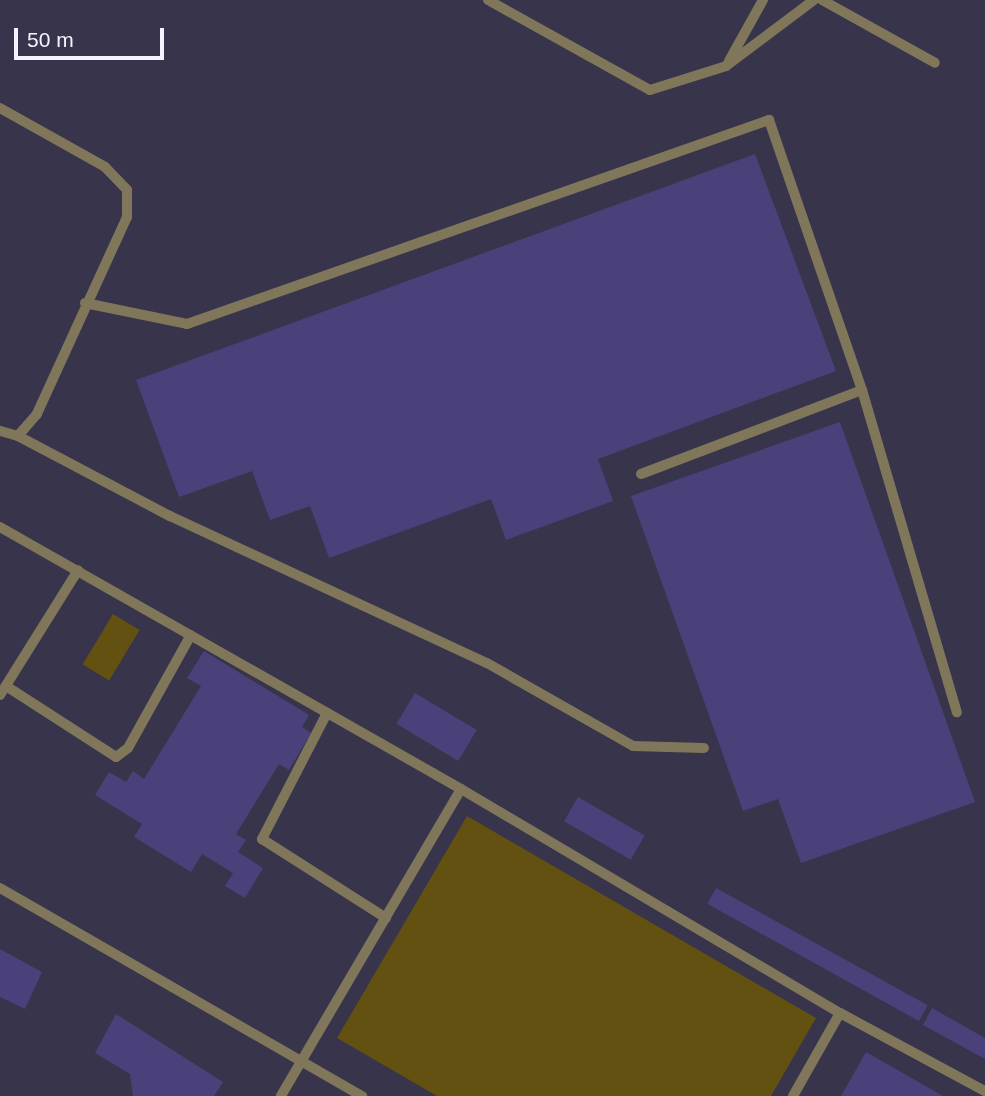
<!DOCTYPE html>
<html>
<head>
<meta charset="utf-8">
<style>
	body { margin:0 }
	#map { position:relative; width:985px; height:1096px; overflow:hidden; background:#37344b; font-family:Arial,sans-serif }
	div>[style] { position:absolute }
	.green>* { inset:0; background:#635111; transform-origin:0 0 }
	.building>* { inset:0; background:#4b417a; transform-origin:0 0 }
	.lane>* { height:10px; margin:-5px; padding:0 5px; transform-origin:5px; border-radius:5px; background:#80775b }
	span { translate:-50% -50%; white-space:nowrap; text-align:center; line-height:1.15; -webkit-text-stroke:6px #37344b; paint-order:stroke }
	.scale { position:absolute; left:14px; top:28px; width:150px; height:32px; box-sizing:border-box; border:4px solid #f4f3ff; border-top:0; padding-left:9px; font-size:21px; line-height:24px; white-space:nowrap; color:#f4f3ff; -webkit-text-stroke:5px #37344b; paint-order:stroke }
</style>
</head>
<body>
<div id="map">
	<div class="green">
		<div style="left:113px;top:614px;width:31px;height:59px;rotate:31deg"></div>
		<div style="clip-path:polygon(467px 816px,816px 1018px,771px 1096px,437px 1096px,337px 1038px)"></div>
	</div>
	<div class="building">
		<div style="clip-path:polygon(755px 154px,836px 371px,598px 459px,613px 501px,506px 540px,491px 499px,329px 558px,310px 506px,270px 520px,252px 471px,179px 497px,136px 380px)"></div>
		<div style="clip-path:polygon(840px 422px,975px 802px,801px 863px,778px 799px,743px 811px,631px 496px)"></div>
		<div style="clip-path:polygon(204px 651px,309px 715px,302px 727px,311px 733px,289px 770px,279px 764px,236px 834px,246px 840px,238px 852px,263px 868px,245px 898px,225px 886px,233px 873px,202px 854px,191px 872px,134px 837px,142px 824px,95px 795px,109px 772px,126px 782px,133px 771px,144px 779px,201px 686px,187px 678px)"></div>
		<div style="left:415px;top:693px;width:72px;height:36px;rotate:31deg"></div>
		<div style="left:578px;top:797px;width:77px;height:28px;rotate:30deg"></div>
		<div style="left:716px;top:888px;width:242px;height:18px;rotate:29deg"></div>
		<div style="clip-path:polygon(0 949px,42px 972px,25px 1009px,0 997px)"></div>
		<div style="clip-path:polygon(932px 1008px,985px 1038px,985px 1059px,923px 1025px)"></div>
		<div style="clip-path:polygon(116px 1014px,223px 1082px,214px 1096px,133px 1096px,130px 1074px,95px 1053px)"></div>
		<div style="clip-path:polygon(866px 1052px,943px 1096px,841px 1096px)"></div>
	</div>
	<div class="lane">
		<div style="left:488px;top:0;width:185px;rotate:29.1deg"></div>
		<div style="left:650px;top:90px;width:80px;rotate:-17.5deg"></div>
		<div style="left:726px;top:66px;width:110px;rotate:-36.9deg"></div>
		<div style="left:822px;top:0;width:129px;rotate:29.1deg"></div>
		<div style="left:729px;top:61px;width:70px;rotate:-60.9deg"></div>
		<div style="left:0;top:108px;width:120px;rotate:29.3deg"></div>
		<div style="left:105px;top:167px;width:32px;rotate:46deg"></div>
		<div style="left:127px;top:190px;width:27px;rotate:90deg"></div>
		<div style="left:127px;top:217px;width:217px;rotate:114.6deg"></div>
		<div style="left:37px;top:414px;width:29px;rotate:131deg"></div>
		<div style="left:18px;top:436px;width:19px;rotate:-164deg"></div>
		<div style="left:85px;top:303px;width:104px;rotate:11.6deg"></div>
		<div style="left:187px;top:324px;width:617px;rotate:-19.32deg"></div>
		<div style="left:769px;top:120px;width:286px;rotate:71deg"></div>
		<div style="left:862px;top:390px;width:336px;rotate:73.6deg"></div>
		<div style="left:18px;top:436px;width:172px;rotate:27.8deg"></div>
		<div style="left:170px;top:516px;width:349px;rotate:24.9deg"></div>
		<div style="left:487px;top:663px;width:168px;rotate:29.6deg"></div>
		<div style="left:633px;top:746px;width:71px;rotate:1.6deg"></div>
		<div style="left:641px;top:474px;width:236px;rotate:-20.8deg"></div>
		<div style="left:0;top:527px;width:530px;rotate:29.61deg"></div>
		<div style="left:461px;top:789px;width:356px;rotate:120.4deg"></div>
		<div style="left:6px;top:686px;width:131px;rotate:32.8deg"></div>
		<div style="left:116px;top:757px;width:15px;rotate:-37deg"></div>
		<div style="left:128px;top:748px;width:129px;rotate:-60.9deg"></div>
		<div style="left:0;top:695px;width:147px;rotate:-58deg"></div>
		<div style="left:327px;top:713px;width:142px;rotate:117.3deg"></div>
		<div style="left:262px;top:839px;width:147px;rotate:32.5deg"></div>
		<div style="left:461px;top:789px;width:440px;rotate:30.6deg"></div>
		<div style="left:840px;top:1013px;width:165px;rotate:28.3deg"></div>
		<div style="left:0;top:888px;width:418px;rotate:29.9deg"></div>
		<div style="left:793px;top:1096px;width:95px;rotate:-60.5deg"></div>
	</div>
	<div class="scale">50 m</div>
</div>
</body>
</html>
